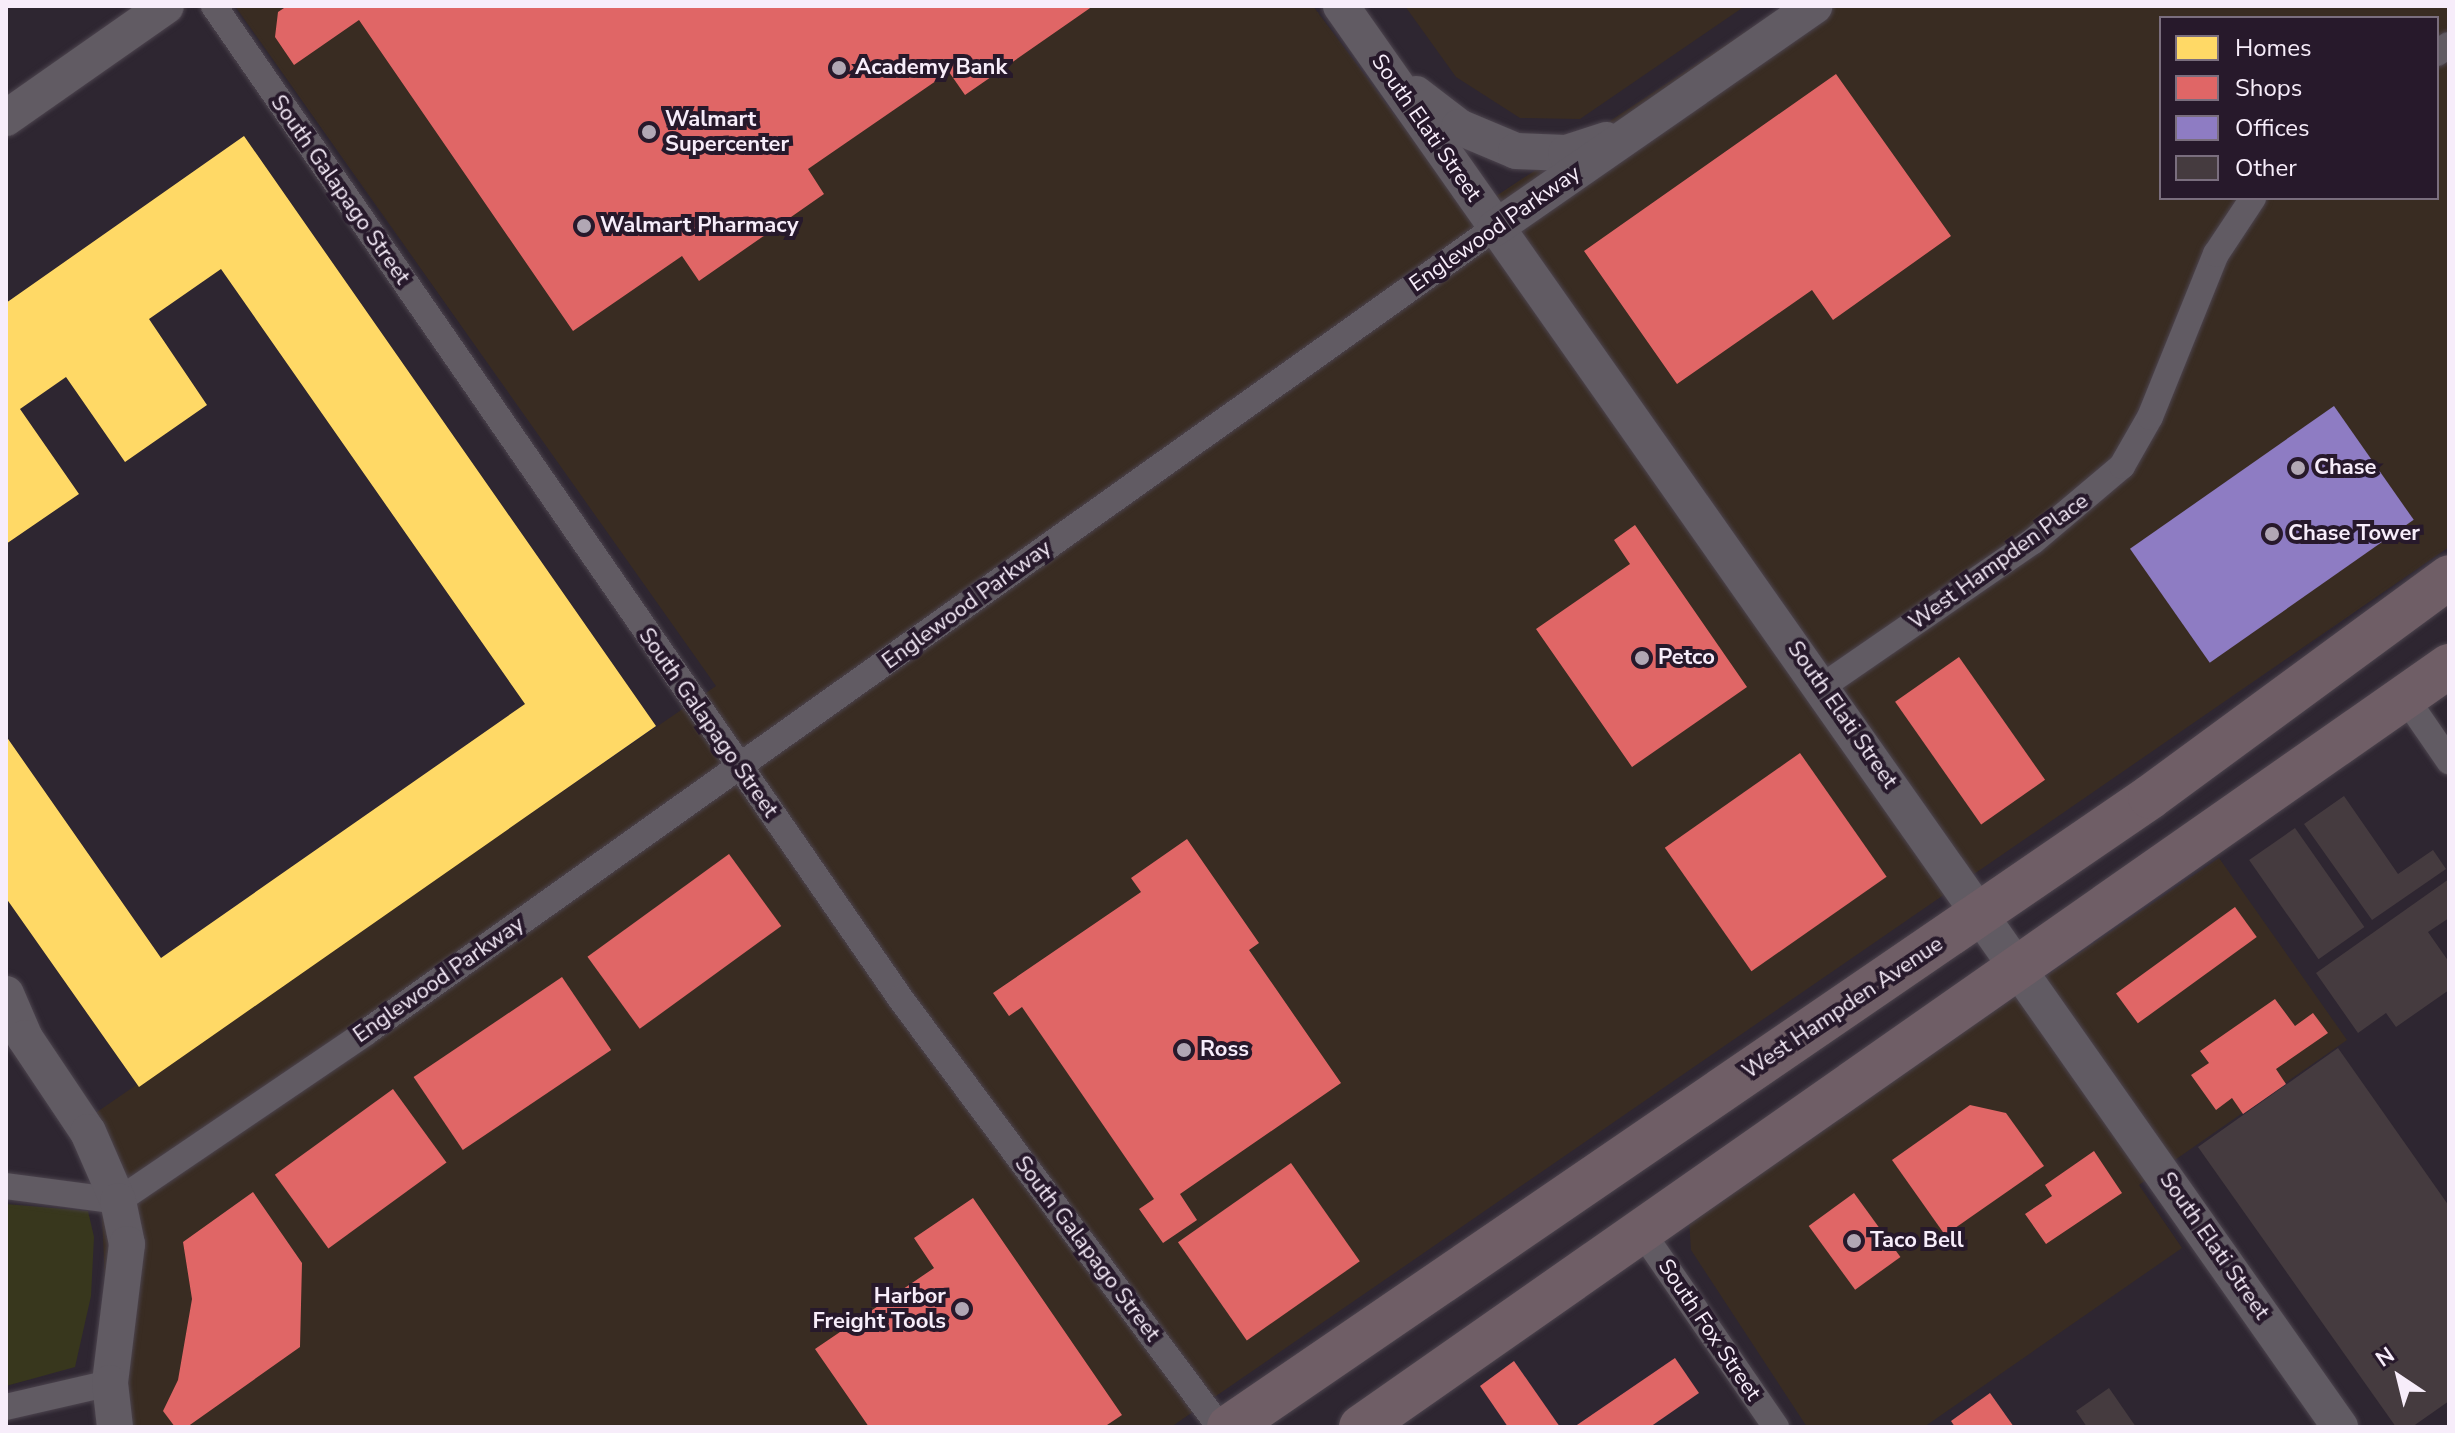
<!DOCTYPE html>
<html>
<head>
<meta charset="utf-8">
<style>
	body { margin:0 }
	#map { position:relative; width:2455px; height:1433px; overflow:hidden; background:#2e2631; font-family:"Nunito Sans",sans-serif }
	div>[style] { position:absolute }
	.commercial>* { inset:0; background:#392c22 }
	.green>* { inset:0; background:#38371d }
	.homes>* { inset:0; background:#ffd966 }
	.shops>* { inset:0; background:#e06666; transform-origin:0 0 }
	.offices>* { inset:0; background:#8e7cc3; transform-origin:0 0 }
	.building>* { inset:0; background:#453b3f; transform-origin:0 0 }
	.roads { filter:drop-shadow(0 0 2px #4c444e) drop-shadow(0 0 2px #4c444e) }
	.street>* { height:26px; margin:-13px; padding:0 13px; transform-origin:13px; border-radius:13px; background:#615b63 }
	.secondary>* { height:36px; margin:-18px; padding:0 18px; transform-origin:18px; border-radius:18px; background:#615b63 }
	.highway>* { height:44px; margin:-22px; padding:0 22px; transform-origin:22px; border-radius:22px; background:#6f5e66 }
	.dots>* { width:22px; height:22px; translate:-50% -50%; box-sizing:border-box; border:4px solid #27192b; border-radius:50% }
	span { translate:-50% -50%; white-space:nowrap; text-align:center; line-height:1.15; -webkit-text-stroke:8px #27192b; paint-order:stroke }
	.poi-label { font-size:22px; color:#f7edfa; font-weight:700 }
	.left { translate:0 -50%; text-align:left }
	.right { translate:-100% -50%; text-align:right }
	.street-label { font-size:22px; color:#f7edfa }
	.frame { position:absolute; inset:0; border:8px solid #f7edfa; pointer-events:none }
	.legend { position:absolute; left:2159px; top:16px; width:280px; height:184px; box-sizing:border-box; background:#27192b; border:2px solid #7a6e7e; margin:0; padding:10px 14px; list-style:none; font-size:24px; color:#f7edfa }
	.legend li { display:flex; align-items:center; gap:16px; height:40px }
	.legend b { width:40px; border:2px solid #7a6e7e }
	.north { position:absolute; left:2359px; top:1337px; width:80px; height:80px; -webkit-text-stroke:6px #27192b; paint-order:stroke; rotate:325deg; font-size:22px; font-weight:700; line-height:32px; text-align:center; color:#f7edfa }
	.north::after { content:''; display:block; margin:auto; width:28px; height:36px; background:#f7edfa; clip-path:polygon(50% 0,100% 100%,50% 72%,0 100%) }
</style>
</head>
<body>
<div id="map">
	<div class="commercial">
		<div style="clip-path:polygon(evenodd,235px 6px,1313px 6px,1469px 214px,1784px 6px,2449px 6px,2449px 547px,1171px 1427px,112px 1427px,97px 1112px,716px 686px,235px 6px,2161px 18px,2437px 18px,2437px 198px,2161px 198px,2161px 18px)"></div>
		<div style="clip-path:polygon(1405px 6px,1745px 6px,1580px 119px,1520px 118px,1456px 77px)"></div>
		<div style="clip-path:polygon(2219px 858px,2347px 1040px,2139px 1185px,2182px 1248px,1924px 1427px,1807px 1427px,1691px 1250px,1689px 1219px)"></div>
	</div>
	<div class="green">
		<div style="clip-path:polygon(6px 1204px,88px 1211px,94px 1237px,91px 1296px,75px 1367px,6px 1386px)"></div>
	</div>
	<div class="homes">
		<div style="clip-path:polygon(244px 136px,656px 726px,139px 1087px,6px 898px,6px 736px,161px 958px,525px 704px,221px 269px,149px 319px,207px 405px,125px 462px,66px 377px,20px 409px,79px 494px,6px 544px,6px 303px)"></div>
	</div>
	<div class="shops">
		<div style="clip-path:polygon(287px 6px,1093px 6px,965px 95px,949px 72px,808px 169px,824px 194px,699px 281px,682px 256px,573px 331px,359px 20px,294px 65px,275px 37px,278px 12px)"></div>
		<div style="clip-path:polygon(1836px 74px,1951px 236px,1833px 320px,1812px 290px,1677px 384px,1584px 251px)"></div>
		<div style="clip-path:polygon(1635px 525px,1747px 687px,1632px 767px,1536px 629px,1630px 564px,1614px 540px)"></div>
		<div style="left:1959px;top:657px;width:150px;height:78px;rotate:55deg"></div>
		<div style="left:1800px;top:753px;width:151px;height:165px;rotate:55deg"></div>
		<div style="clip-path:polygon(1187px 839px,1259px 943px,1249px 950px,1341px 1083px,1180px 1194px,1197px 1220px,1163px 1243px,1139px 1209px,1154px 1199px,1022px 1007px,1009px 1016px,993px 993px,1141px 892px,1131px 878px)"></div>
		<div style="left:729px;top:854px;width:89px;height:175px;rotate:54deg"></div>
		<div style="left:2235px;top:907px;width:37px;height:147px;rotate:54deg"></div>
		<div style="left:562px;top:977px;width:88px;height:179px;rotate:56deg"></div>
		<div style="clip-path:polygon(2275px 999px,2295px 1026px,2313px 1013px,2328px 1033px,2276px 1069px,2286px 1084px,2243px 1114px,2232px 1098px,2216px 1110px,2191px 1075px,2209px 1063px,2200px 1051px)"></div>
		<div style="left:393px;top:1089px;width:91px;height:146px;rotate:54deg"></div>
		<div style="clip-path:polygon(1970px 1105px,2006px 1113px,2044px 1166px,1945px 1235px,1892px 1160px)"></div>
		<div style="clip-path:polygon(2094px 1151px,2122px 1193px,2046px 1244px,2025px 1214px,2052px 1196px,2045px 1185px)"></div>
		<div style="left:1291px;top:1163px;width:120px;height:138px;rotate:55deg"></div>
		<div style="clip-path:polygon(253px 1192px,302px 1263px,300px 1347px,187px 1427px,175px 1427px,163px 1411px,178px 1380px,192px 1299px,183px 1242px)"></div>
		<div style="left:1854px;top:1193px;width:79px;height:56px;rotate:54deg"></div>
		<div style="clip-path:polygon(973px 1198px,1122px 1415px,1104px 1427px,869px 1427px,815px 1349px,934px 1268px,914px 1238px)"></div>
		<div style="clip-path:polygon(1675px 1358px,1699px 1393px,1650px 1427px,1574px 1427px)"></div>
		<div style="clip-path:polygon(1514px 1361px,1560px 1427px,1508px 1427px,1480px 1386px)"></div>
		<div style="clip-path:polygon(1990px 1393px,2014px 1427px,1955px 1427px,1951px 1421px)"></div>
	</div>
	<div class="offices">
		<div style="left:2334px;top:406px;width:139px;height:249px;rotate:55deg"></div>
	</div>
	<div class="building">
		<div style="clip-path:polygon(2344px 796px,2398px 874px,2433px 850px,2446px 869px,2372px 920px,2304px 824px)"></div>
		<div style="left:2295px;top:828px;width:121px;height:56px;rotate:55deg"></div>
		<div style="clip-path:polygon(2449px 879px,2449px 918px,2428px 932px,2449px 962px,2449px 990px,2396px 1027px,2386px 1013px,2358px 1033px,2316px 973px)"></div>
		<div style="clip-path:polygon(2338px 1048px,2449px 1206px,2449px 1401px,2412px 1427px,2396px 1427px,2198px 1147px)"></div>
		<div style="clip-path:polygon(2109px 1388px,2136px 1427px,2087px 1427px,2076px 1411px)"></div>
	</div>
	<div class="roads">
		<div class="street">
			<div style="left:214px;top:6px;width:1206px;rotate:55.33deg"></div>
			<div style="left:900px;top:998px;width:535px;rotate:53.28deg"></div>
			<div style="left:2437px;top:53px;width:14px;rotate:-34deg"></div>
			<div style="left:1823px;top:686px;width:254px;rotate:-34.6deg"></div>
			<div style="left:2032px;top:542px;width:118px;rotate:-40.2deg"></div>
			<div style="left:2122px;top:466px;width:56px;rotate:-60.3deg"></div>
			<div style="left:2150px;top:417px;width:176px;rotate:-68deg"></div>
			<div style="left:2216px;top:254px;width:67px;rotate:-56.5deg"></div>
			<div style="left:2405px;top:697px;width:78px;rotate:55.5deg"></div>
			<div style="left:6px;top:1186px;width:113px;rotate:7.6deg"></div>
			<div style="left:118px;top:1201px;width:299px;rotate:-34.2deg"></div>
			<div style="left:365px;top:1033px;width:1387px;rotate:-35.47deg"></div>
			<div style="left:1642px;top:1232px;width:237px;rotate:55.5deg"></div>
			<div style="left:6px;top:1407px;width:107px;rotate:-13deg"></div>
		</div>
		<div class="secondary">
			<div style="left:1341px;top:6px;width:1737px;rotate:54.89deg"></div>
			<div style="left:1416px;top:94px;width:54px;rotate:37.5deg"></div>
			<div style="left:1459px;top:127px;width:62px;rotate:22.8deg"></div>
			<div style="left:1516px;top:151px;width:50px;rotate:2.3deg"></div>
			<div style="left:1566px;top:153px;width:42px;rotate:-18deg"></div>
			<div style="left:6px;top:118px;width:195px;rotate:-35deg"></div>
			<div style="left:1495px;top:228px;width:389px;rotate:-34.8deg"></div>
			<div style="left:6px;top:994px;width:48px;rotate:66.6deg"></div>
			<div style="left:25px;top:1038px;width:113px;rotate:56.2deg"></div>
			<div style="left:88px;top:1132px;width:75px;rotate:66.5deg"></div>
			<div style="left:118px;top:1201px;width:44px;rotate:78.2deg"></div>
			<div style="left:127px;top:1244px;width:140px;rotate:97deg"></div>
			<div style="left:110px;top:1383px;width:44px;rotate:83.5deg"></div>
		</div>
		<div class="highway">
			<div style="left:1229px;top:1427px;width:1116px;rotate:-34.37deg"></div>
			<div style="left:2150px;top:797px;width:371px;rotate:-36.3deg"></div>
			<div style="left:1361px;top:1427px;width:1328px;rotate:-34.97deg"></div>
		</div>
	</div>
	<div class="dots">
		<div style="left:839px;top:68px;background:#b1a7b4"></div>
		<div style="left:649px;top:132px;background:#b1a7b4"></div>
		<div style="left:584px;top:226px;background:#b1a7b4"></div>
		<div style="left:2298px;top:468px;background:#b1a7b4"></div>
		<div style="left:2272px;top:534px;background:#b1a7b4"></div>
		<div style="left:1642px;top:658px;background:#b1a7b4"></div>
		<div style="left:1184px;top:1050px;background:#b1a7b4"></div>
		<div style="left:1854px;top:1241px;background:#b1a7b4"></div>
		<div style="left:962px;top:1309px;background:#b1a7b4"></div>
	</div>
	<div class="poi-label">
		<span class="left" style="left:855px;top:68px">Academy Bank</span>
		<span class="left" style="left:665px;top:132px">Walmart<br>Supercenter</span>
		<span class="left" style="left:600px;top:226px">Walmart Pharmacy</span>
		<span class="left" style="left:2314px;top:468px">Chase</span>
		<span class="left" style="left:2288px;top:534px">Chase Tower</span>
		<span class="left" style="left:1658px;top:658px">Petco</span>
		<span class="left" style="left:1200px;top:1050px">Ross</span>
		<span class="left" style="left:1870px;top:1241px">Taco Bell</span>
		<span class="right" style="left:946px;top:1309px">Harbor<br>Freight Tools</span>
	</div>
	<div class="street-label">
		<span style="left:1426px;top:128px;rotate:55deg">South Elati Street</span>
		<span style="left:340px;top:190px;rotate:55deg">South Galapago Street</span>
		<span style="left:1495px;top:229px;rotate:-35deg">Englewood Parkway</span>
		<span style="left:1999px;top:562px;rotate:-36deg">West Hampden Place</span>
		<span style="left:967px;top:605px;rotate:-36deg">Englewood Parkway</span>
		<span style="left:1842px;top:715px;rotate:55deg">South Elati Street</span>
		<span style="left:708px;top:723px;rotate:55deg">South Galapago Street</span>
		<span style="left:439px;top:980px;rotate:-35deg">Englewood Parkway</span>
		<span style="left:1843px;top:1008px;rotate:-34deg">West Hampden Avenue</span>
		<span style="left:2214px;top:1246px;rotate:55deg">South Elati Street</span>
		<span style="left:1087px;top:1249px;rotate:53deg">South Galapago Street</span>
		<span style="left:1709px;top:1330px;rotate:56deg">South Fox Street</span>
	</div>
	<div class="frame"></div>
	<ul class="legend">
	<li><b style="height:22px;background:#ffd966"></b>Homes</li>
	<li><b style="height:22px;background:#e06666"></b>Shops</li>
	<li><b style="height:22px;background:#8e7cc3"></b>Offices</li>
	<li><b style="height:22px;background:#453b3f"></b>Other</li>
	</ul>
	<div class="north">N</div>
</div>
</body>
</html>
